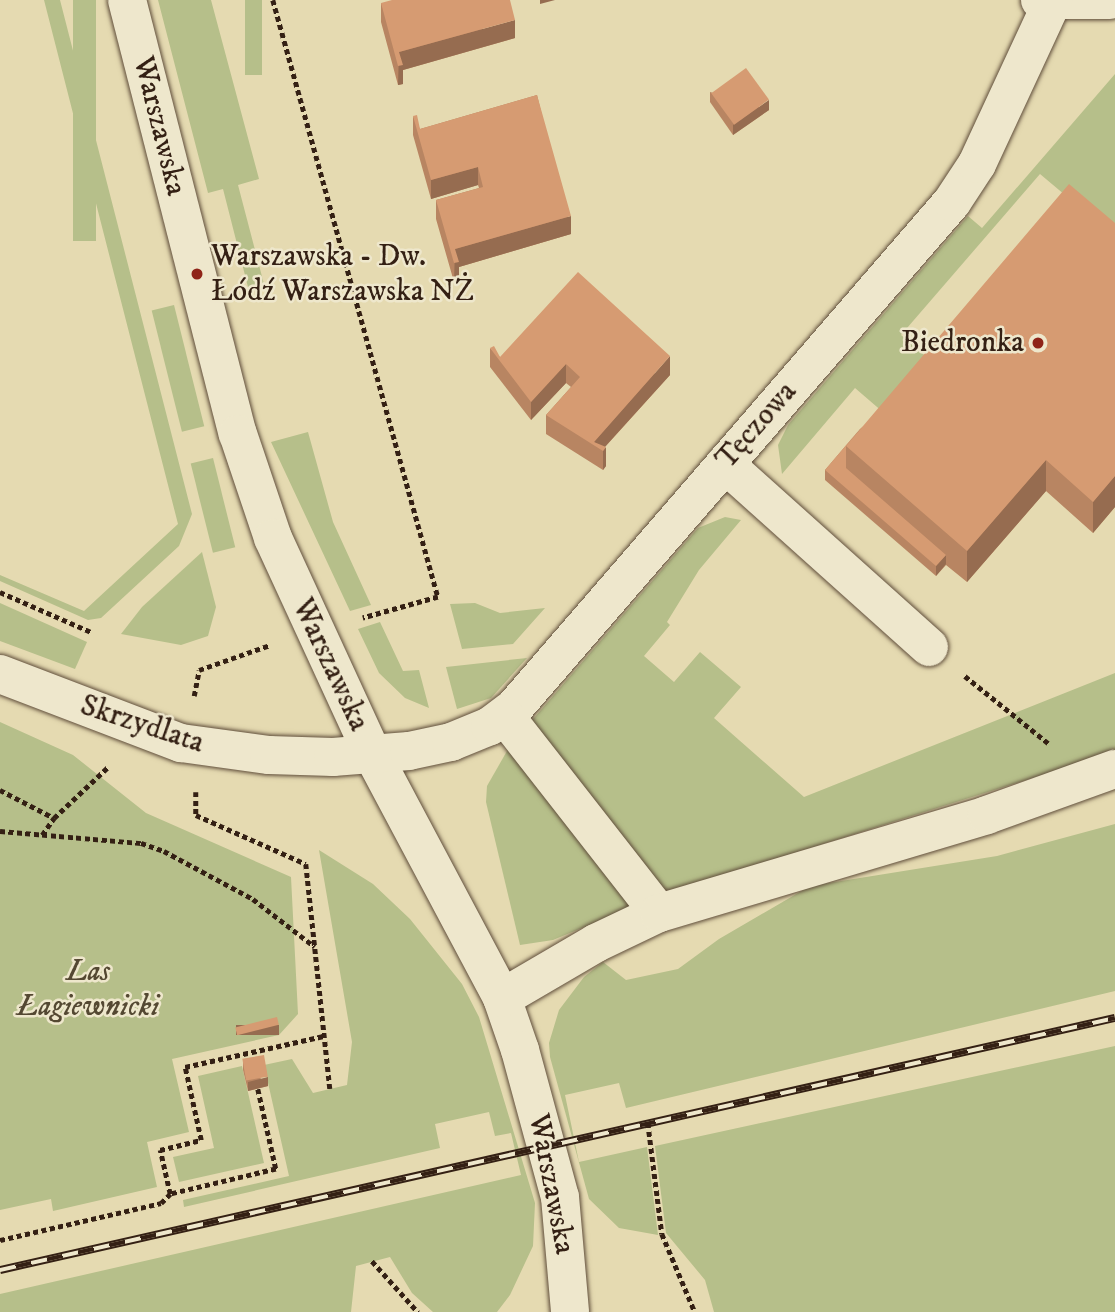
<!DOCTYPE html>
<html>
<head>
<meta charset="utf-8">
<style>
	body { margin:0 }
	#map { position:relative; width:1115px; height:1312px; overflow:hidden; background:#e5dab1; font-family:"IM FELL DW Pica",serif }
	div>[style] { position:absolute }
	.green>* { inset:0; background:#b6bf8a; transform-origin:0 0 }
	.path>* { height:4.5px; margin-top:-2.25px; transform-origin:0; background:repeating-linear-gradient(90deg,#342014 0 5px,transparent 0 8.5px) }
	.roads { filter:drop-shadow(0 0 2px #604e3b) drop-shadow(0 0 2px #604e3b) }
	.minor>* { height:38px; margin:-19px; padding:0 19px; transform-origin:19px; border-radius:19px; background:#eee7cc }
	.rail>* { height:8px; margin-top:-4px; transform-origin:0; background:repeating-linear-gradient(90deg,#eee7cc 0 16px,#342014 0 32px); box-sizing:border-box; border-block:2px solid #342014 }
	.wall>* { inset:0; background:#b88562 }
	.shaded-wall>* { inset:0; background:#966c50; transform-origin:0 0 }
	.building>* { inset:0; background:#d69b72; transform-origin:0 0 }
	.dots>* { width:19px; height:19px; translate:-50% -50%; box-sizing:border-box; border:4px solid #eee7cc; border-radius:50% }
	span { translate:-50% -50%; white-space:nowrap; text-align:center; line-height:1.15; -webkit-text-stroke:5px #eee7cc; paint-order:stroke }
	.street-label { font-size:30px; color:#342014 }
	.poi-label { font-size:30px; color:#342014 }
	.left { translate:0 -50%; text-align:left }
	.right { translate:-100% -50%; text-align:right }
	.park-label { font-size:30px; color:#544832; font-style:italic }
</style>
</head>
<body>
<div id="map">
	<div class="green">
		<div style="clip-path:polygon(44px 0,60px 0,192px 514px,179px 546px,101px 618px,88px 620px,0 581px,0 575px,84px 611px,178px 524px)"></div>
		<div style="left:73px;top:0;width:23px;height:241px"></div>
		<div style="clip-path:polygon(158px 0,211px 0,259px 179px,238px 185px,265px 288px,248px 287px,223px 189px,208px 193px)"></div>
		<div style="left:245px;top:0;width:17px;height:75px"></div>
		<div style="clip-path:polygon(1115px 74px,1115px 237px,1040px 174px,901px 335px,930px 360px,884px 413px,855px 388px,782px 474px,778px 445px,788px 425px,968px 216px,982px 228px)"></div>
		<div style="left:174px;top:305px;width:125px;height:23px;rotate:76deg"></div>
		<div style="clip-path:polygon(308px 432px,333px 522px,371px 605px,350px 611px,271px 442px)"></div>
		<div style="left:213px;top:458px;width:92px;height:23px;rotate:76deg"></div>
		<div style="clip-path:polygon(725px 517px,741px 520px,699px 570px,667px 622px,670px 625px,644px 656px,674px 682px,700px 652px,741px 687px,714px 718px,804px 797px,1115px 673px,1115px 752px,661px 895px,528px 725px,698px 528px)"></div>
		<div style="clip-path:polygon(202px 552px,216px 607px,208px 636px,181px 645px,121px 634px,142px 607px)"></div>
		<div style="clip-path:polygon(0 603px,87px 642px,75px 669px,0 641px)"></div>
		<div style="clip-path:polygon(475px 603px,500px 613px,545px 608px,513px 644px,462px 649px,450px 604px)"></div>
		<div style="clip-path:polygon(380px 622px,403px 671px,419px 670px,429px 708px,405px 698px,379px 673px,358px 629px)"></div>
		<div style="clip-path:polygon(527px 658px,491px 698px,457px 709px,446px 667px)"></div>
		<div style="clip-path:polygon(0 722px,73px 755px,146px 813px,291px 877px,298px 1014px,279px 1035px,172px 1059px,189px 1132px,147px 1142px,157px 1187px,53px 1211px,51px 1199px,0 1210px)"></div>
		<div style="clip-path:polygon(511px 744px,637px 905px,553px 940px,520px 945px,486px 802px,487px 786px)"></div>
		<div style="clip-path:polygon(1115px 824px,1115px 991px,626px 1108px,619px 1083px,565px 1095px,579px 1162px,647px 1147px,658px 1235px,619px 1228px,589px 1199px,550px 1057px,549px 1043px,559px 1010px,584px 977px,603px 962px,626px 980px,678px 969px,719px 939px,810px 886px,997px 856px)"></div>
		<div style="clip-path:polygon(319px 850px,373px 884px,410px 919px,462px 984px,479px 1017px,535px 1203px,533px 1246px,510px 1295px,497px 1312px,433px 1312px,412px 1293px,390px 1257px,356px 1266px,351px 1312px,0 1312px,0 1294px,521px 1175px,511px 1133px,495px 1136px,489px 1112px,435px 1124px,440px 1148px,184px 1207px,183px 1200px,289px 1176px,264px 1065px,292px 1059px,313px 1093px,347px 1085px,352px 1042px)"></div>
		<div style="clip-path:polygon(1115px 1046px,1115px 1312px,714px 1312px,705px 1280px,666px 1233px,655px 1146px)"></div>
		<div style="clip-path:polygon(242px 1066px,264px 1163px,179px 1182px,173px 1157px,214px 1148px,198px 1076px)"></div>
	</div>
	<div class="path">
		<div style="left:273px;top:0;width:619px;rotate:74.55deg"></div>
		<div style="left:438px;top:597px;width:78px;rotate:164.4deg"></div>
		<div style="left:0;top:592px;width:99px;rotate:23.7deg"></div>
		<div style="left:965px;top:676px;width:107px;rotate:38.9deg"></div>
		<div style="left:194px;top:696px;width:26px;rotate:-79deg"></div>
		<div style="left:199px;top:670px;width:75px;rotate:-19.4deg"></div>
		<div style="left:0;top:790px;width:61px;rotate:27.4deg"></div>
		<div style="left:196px;top:792px;width:23px;rotate:90deg"></div>
		<div style="left:196px;top:815px;width:120px;rotate:24deg"></div>
		<div style="left:306px;top:864px;width:226px;rotate:83.9deg"></div>
		<div style="left:0;top:831px;width:142px;rotate:4.9deg"></div>
		<div style="left:141px;top:843px;width:24px;rotate:19deg"></div>
		<div style="left:164px;top:851px;width:101px;rotate:28.3deg"></div>
		<div style="left:253px;top:899px;width:78px;rotate:37.7deg"></div>
		<div style="left:42px;top:835px;width:21px;rotate:-55deg"></div>
		<div style="left:54px;top:818px;width:74px;rotate:-43.4deg"></div>
		<div style="left:258px;top:1089px;width:82px;rotate:77.3deg"></div>
		<div style="left:276px;top:1169px;width:109px;rotate:166.7deg"></div>
		<div style="left:170px;top:1194px;width:45px;rotate:-102.8deg"></div>
		<div style="left:160px;top:1150px;width:42px;rotate:-13.7deg"></div>
		<div style="left:201px;top:1140px;width:75px;rotate:-102.4deg"></div>
		<div style="left:185px;top:1067px;width:142px;rotate:-12.6deg"></div>
		<div style="left:648px;top:1123px;width:112px;rotate:82.8deg"></div>
		<div style="left:662px;top:1234px;width:85px;rotate:67.1deg"></div>
		<div style="left:0;top:1240px;width:165px;rotate:-12.9deg"></div>
		<div style="left:161px;top:1203px;width:13px;rotate:-45deg"></div>
		<div style="left:372px;top:1261px;width:69px;rotate:48deg"></div>
	</div>
	<div class="roads">
		<div class="minor">
			<div style="left:127px;top:0;width:448px;rotate:75.7deg"></div>
			<div style="left:238px;top:434px;width:110px;rotate:71.4deg"></div>
			<div style="left:273px;top:538px;width:239px;rotate:65.3deg"></div>
			<div style="left:373px;top:755px;width:275px;rotate:62deg"></div>
			<div style="left:502px;top:998px;width:55px;rotate:70.9deg"></div>
			<div style="left:520px;top:1050px;width:152px;rotate:74.8deg"></div>
			<div style="left:560px;top:1197px;width:115px;rotate:85deg"></div>
			<div style="left:1040px;top:0;width:70px"></div>
			<div style="left:725px;top:464px;width:274px;rotate:41.9deg"></div>
			<div style="left:0;top:674px;width:194px;rotate:20.9deg"></div>
			<div style="left:181px;top:743px;width:89px;rotate:7.8deg"></div>
			<div style="left:269px;top:755px;width:64px;rotate:1.8deg"></div>
			<div style="left:333px;top:757px;width:76px;rotate:-4.5deg"></div>
			<div style="left:409px;top:751px;width:43px;rotate:-12.1deg"></div>
			<div style="left:451px;top:742px;width:42px;rotate:-22.3deg"></div>
			<div style="left:490px;top:726px;width:30px;rotate:-37deg"></div>
			<div style="left:514px;top:708px;width:669px;rotate:-49.12deg"></div>
			<div style="left:952px;top:202px;width:45px;rotate:-56.7deg"></div>
			<div style="left:977px;top:164px;width:181px;rotate:-65.1deg"></div>
			<div style="left:505px;top:716px;width:250px;rotate:52deg"></div>
			<div style="left:502px;top:998px;width:109px;rotate:-30.3deg"></div>
			<div style="left:596px;top:943px;width:70px;rotate:-25.5deg"></div>
			<div style="left:659px;top:913px;width:342px;rotate:-16.6deg"></div>
			<div style="left:987px;top:815px;width:136px;rotate:-19.8deg"></div>
		</div>
	</div>
	<div class="rail">
		<div style="left:0;top:1270px;width:1143px;rotate:-12.74deg"></div>
	</div>
	<div class="wall">
		<div style="clip-path:polygon(381px 3px,515px 38px,403px 70px,403px 84px,398px 85px,381px 22px)"></div>
		<div style="clip-path:polygon(710px 92px,769px 110px,733px 135px,710px 102px)"></div>
		<div style="clip-path:polygon(537px 95px,571px 234px,459px 267px,459px 281px,454px 282px,436px 219px,436px 200px,479px 188px,478px 185px,431px 199px,413px 135px,413px 116px,420px 129px)"></div>
		<div style="clip-path:polygon(1115px 223px,1115px 507px,1093px 533px,1046px 491px,967px 582px,946px 565px,936px 576px,825px 480px,825px 470px,860px 429px)"></div>
		<div style="clip-path:polygon(490px 348px,500px 357px,670px 375px,605px 447px,606px 466px,603px 470px,546px 434px,546px 415px,571px 387px,566px 383px,531px 420px,490px 367px)"></div>
		<div style="clip-path:polygon(243px 1060px,268px 1086px,248px 1091px,243px 1070px)"></div>
	</div>
	<div class="shaded-wall">
		<div style="clip-path:polygon(540px 0,555px 0,540px 4px)"></div>
		<div style="clip-path:polygon(515px 20px,515px 38px,403px 70px,403px 84px,398px 85px,399px 52px)"></div>
		<div style="clip-path:polygon(769px 100px,769px 110px,733px 135px,733px 125px)"></div>
		<div style="clip-path:polygon(478px 167px,478px 185px,431px 199px,431px 180px)"></div>
		<div style="clip-path:polygon(571px 216px,571px 234px,459px 267px,459px 281px,454px 282px,455px 249px)"></div>
		<div style="clip-path:polygon(670px 356px,670px 375px,602px 450px,594px 442px)"></div>
		<div style="clip-path:polygon(566px 364px,566px 383px,531px 420px,531px 402px)"></div>
		<div style="clip-path:polygon(606px 447px,606px 466px,603px 470px,603px 451px)"></div>
		<div style="clip-path:polygon(1046px 460px,1046px 491px,967px 582px,967px 551px)"></div>
		<div style="clip-path:polygon(1115px 476px,1115px 507px,1093px 533px,1093px 502px)"></div>
		<div style="clip-path:polygon(946px 555px,946px 564px,936px 576px,936px 566px)"></div>
		<div style="left:279px;top:1025px;width:10px;height:43px;rotate:90deg"></div>
		<div style="clip-path:polygon(268px 1077px,268px 1086px,248px 1091px,248px 1082px)"></div>
	</div>
	<div class="building">
		<div style="clip-path:polygon(392px 0,510px 0,515px 20px,399px 52px,403px 65px,398px 66px,381px 3px)"></div>
		<div style="left:746px;top:68px;width:39px;height:43px;rotate:54deg"></div>
		<div style="clip-path:polygon(537px 95px,571px 216px,455px 249px,459px 262px,454px 263px,436px 200px,483px 187px,478px 167px,431px 180px,413px 116px,417px 115px,420px 129px)"></div>
		<div style="clip-path:polygon(1069px 184px,1115px 223px,1115px 476px,1093px 502px,1046px 460px,967px 551px,846px 446px)"></div>
		<div style="clip-path:polygon(578px 272px,670px 356px,594px 442px,606px 447px,603px 451px,546px 415px,580px 377px,566px 364px,531px 402px,490px 348px,494px 346px,500px 357px)"></div>
		<div style="clip-path:polygon(859px 430px,846px 446px,846px 468px,946px 555px,936px 566px,825px 470px)"></div>
		<div style="left:277px;top:1017px;width:8px;height:43px;rotate:76deg"></div>
		<div style="left:264px;top:1055px;width:22px;height:22px;rotate:80deg"></div>
	</div>
	<div class="dots">
		<div style="left:197px;top:274px;background:#8f2418"></div>
		<div style="left:1038px;top:343px;background:#8f2418"></div>
	</div>
	<div class="street-label">
		<span style="left:159px;top:126px;rotate:76deg">Warszawska</span>
		<span style="left:757px;top:426px;rotate:-49deg">Tęczowa</span>
		<span style="left:330px;top:665px;rotate:65deg">Warszawska</span>
		<span style="left:142px;top:725px;rotate:18deg">Skrzydlata</span>
		<span style="left:551px;top:1184px;rotate:79deg">Warszawska</span>
	</div>
	<div class="poi-label">
		<span class="left" style="left:211px;top:274px">Warszawska - Dw.<br>Łódź Warszawska NŻ</span>
		<span class="right" style="left:1024px;top:343px">Biedronka</span>
	</div>
	<div class="park-label">
		<span style="left:88px;top:989px">Las<br>Łagiewnicki</span>
	</div>
</div>
</body>
</html>
